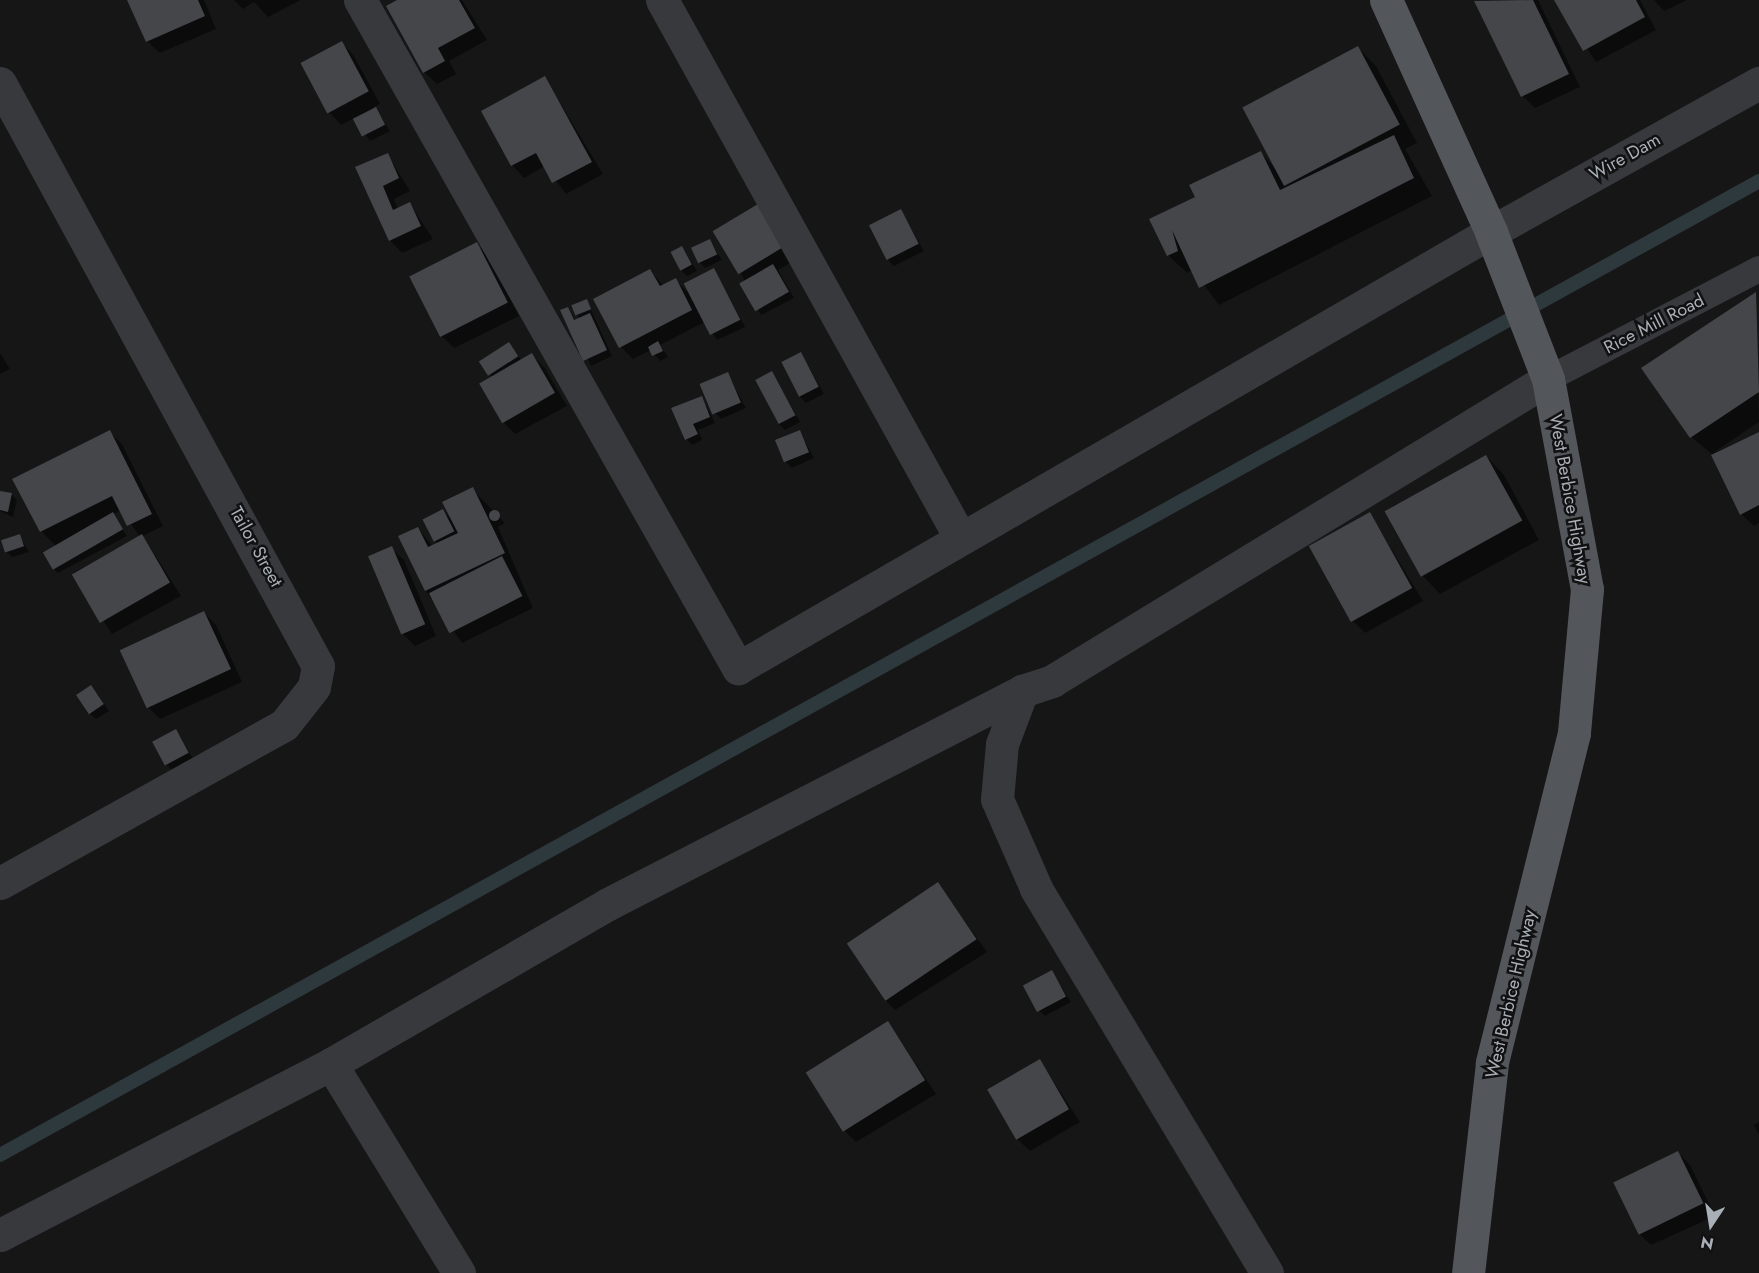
<!DOCTYPE html>
<html>
<head>
<meta charset="utf-8">
<style>
	body { margin:0 }
	#map { position:relative; width:1759px; height:1273px; overflow:hidden; background:#161617; font-family:Jost,sans-serif }
	div>[style] { position:absolute }
	.shadow>* { inset:0; background:#0007 }
	.stream>* { height:14px; margin:-7px; padding:0 7px; transform-origin:7px; border-radius:7px; background:#2e393d }
	.building>* { inset:0; background:#45464a; transform-origin:0 0 }
	.round { border-radius:50% }
	.service>* { height:26px; margin:-13px; padding:0 13px; transform-origin:13px; border-radius:13px; background:#37393c }
	.minor>* { height:33px; margin:-16.5px; padding:0 16.5px; transform-origin:16.5px; border-radius:16.5px; background:#37393c }
	.primary>* { height:33px; margin:-16.5px; padding:0 16.5px; transform-origin:16.5px; border-radius:16.5px; background:#53565b }
	span { translate:-50% -50%; white-space:nowrap; text-align:center; line-height:1.15; -webkit-text-stroke:5px #111112; paint-order:stroke }
	.street-label { font-size:18px; color:#a8afb7 }
	.north { position:absolute; left:1681px; top:1195px; width:60px; height:60px; -webkit-text-stroke:4px #111112; paint-order:stroke; rotate:192deg; font-size:16px; font-weight:700; line-height:24px; text-align:center; color:#a8afb7 }
	.north::after { content:''; display:block; margin:auto; width:21px; height:27px; background:#a8afb7; clip-path:polygon(50% 0,100% 100%,50% 72%,0 100%) }
</style>
</head>
<body>
<div id="map">
	<div class="shadow">
		<div style="clip-path:polygon(132px 0,204px 0,216px 29px,160px 53px,147px 41px)"></div>
		<div style="clip-path:polygon(234px 0,301px 0,268px 17px,254px 2px,243px 9px)"></div>
		<div style="clip-path:polygon(400px 0,462px 0,487px 40px,449px 61px,456px 74px,437px 84px,424px 72px)"></div>
		<div style="clip-path:polygon(1538px 0,1580px 87px,1535px 108px,1523px 96px,1476px 1px)"></div>
		<div style="clip-path:polygon(1556px 0,1640px 0,1656px 30px,1596px 62px)"></div>
		<div style="clip-path:polygon(1654px 0,1687px 0,1664px 11px)"></div>
		<div style="clip-path:polygon(342px 43px,354px 56px,380px 104px,374px 107px,390px 131px,370px 141px,354px 118px,341px 125px,329px 112px,303px 63px)"></div>
		<div style="clip-path:polygon(1358px 48px,1376px 66px,1417px 143px,1405px 149px,1432px 196px,1219px 305px,1193px 270px,1187px 273px,1168px 255px,1151px 220px,1197px 198px,1261px 153px,1275px 168px)"></div>
		<div style="clip-path:polygon(545px 78px,603px 174px,566px 194px,545px 166px,524px 178px,512px 165px)"></div>
		<div style="clip-path:polygon(387px 154px,410px 191px,394px 199px,398px 209px,410px 204px,433px 239px,402px 253px,390px 240px,357px 168px)"></div>
		<div style="clip-path:polygon(758px 206px,796px 260px,778px 270px,794px 298px,761px 315px,741px 273px)"></div>
		<div style="clip-path:polygon(901px 211px,924px 251px,894px 266px,888px 260px)"></div>
		<div style="clip-path:polygon(709px 241px,722px 260px,705px 268px,699px 262px)"></div>
		<div style="clip-path:polygon(476px 244px,489px 257px,519px 316px,454px 348px,442px 336px)"></div>
		<div style="clip-path:polygon(682px 247px,697px 271px,687px 276px,681px 270px)"></div>
		<div style="clip-path:polygon(714px 270px,745px 327px,717px 340px,705px 322px,660px 345px,668px 357px,660px 361px,651px 350px,633px 359px,621px 347px,650px 271px,664px 286px,675px 280px,691px 295px)"></div>
		<div style="clip-path:polygon(1755px 294px,1759px 422px,1713px 453px,1759px 433px,1759px 523px,1754px 526px,1741px 514px,1712px 454px,1691px 437px,1644px 368px)"></div>
		<div style="clip-path:polygon(587px 301px,612px 356px,591px 366px,567px 309px,576px 321px,580px 319px,573px 307px)"></div>
		<div style="clip-path:polygon(509px 344px,521px 360px,532px 355px,544px 367px,567px 406px,515px 434px,503px 422px,492px 377px,482px 362px)"></div>
		<div style="clip-path:polygon(0 353px,10px 369px,0 374px)"></div>
		<div style="clip-path:polygon(801px 354px,824px 394px,806px 403px,800px 397px)"></div>
		<div style="clip-path:polygon(727px 373px,746px 408px,721px 419px,715px 413px)"></div>
		<div style="clip-path:polygon(772px 373px,800px 422px,785px 430px,779px 424px)"></div>
		<div style="clip-path:polygon(702px 398px,715px 423px,698px 430px,702px 440px,692px 445px,686px 439px)"></div>
		<div style="clip-path:polygon(109px 432px,122px 444px,163px 526px,143px 536px,181px 596px,112px 634px,73px 573px,140px 537px,121px 510px,113px 514px,127px 536px,58px 573px,52px 567px,55px 545px,41px 531px)"></div>
		<div style="clip-path:polygon(800px 432px,814px 458px,792px 468px,786px 462px)"></div>
		<div style="clip-path:polygon(1486px 456px,1504px 475px,1539px 540px,1440px 594px,1422px 575px,1386px 510px)"></div>
		<div style="clip-path:polygon(472px 489px,505px 523px,498px 527px,533px 608px,462px 643px,426px 591px,400px 536px,418px 528px,433px 547px,438px 544px,434px 540px,443px 511px,453px 521px)"></div>
		<div style="clip-path:polygon(11px 494px,17px 500px,13px 517px,0 511px,0 496px)"></div>
		<div style="clip-path:polygon(1370px 514px,1423px 601px,1365px 633px,1353px 621px)"></div>
		<div style="clip-path:polygon(19px 536px,29px 552px,12px 557px,6px 551px)"></div>
		<div style="clip-path:polygon(391px 548px,404px 560px,436px 636px,415px 646px,402px 633px)"></div>
		<div style="clip-path:polygon(204px 613px,216px 625px,242px 682px,160px 719px,148px 707px)"></div>
		<div style="clip-path:polygon(97px 693px,109px 711px,96px 719px,90px 714px)"></div>
		<div style="clip-path:polygon(176px 730px,193px 759px,172px 770px,166px 764px)"></div>
		<div style="clip-path:polygon(938px 884px,987px 952px,895px 1010px,883px 998px)"></div>
		<div style="clip-path:polygon(1052px 972px,1071px 1002px,1045px 1016px,1039px 1010px)"></div>
		<div style="clip-path:polygon(888px 1023px,936px 1094px,856px 1142px,843px 1129px)"></div>
		<div style="clip-path:polygon(1040px 1061px,1080px 1122px,1030px 1151px,1017px 1139px)"></div>
		<div style="clip-path:polygon(1759px 1122px,1759px 1135px,1754px 1125px)"></div>
		<div style="clip-path:polygon(1678px 1153px,1690px 1165px,1715px 1216px,1651px 1245px,1638px 1233px)"></div>
	</div>
	<div class="stream">
		<div style="left:0;top:1155px;width:2011px;rotate:-28.97deg"></div>
	</div>
	<div class="building">
		<div style="clip-path:polygon(127px 0,198px 0,205px 16px,146px 42px)"></div>
		<div style="clip-path:polygon(397px 0,459px 0,475px 28px,438px 48px,445px 61px,423px 73px,386px 6px)"></div>
		<div style="clip-path:polygon(1533px 0,1569px 74px,1521px 97px,1474px 1px)"></div>
		<div style="clip-path:polygon(1554px 0,1636px 0,1645px 17px,1583px 51px)"></div>
		<div style="left:342px;top:41px;width:57px;height:47px;rotate:62deg"></div>
		<div style="left:1358px;top:46px;width:89px;height:131px;rotate:62deg"></div>
		<div style="clip-path:polygon(545px 76px,592px 162px,552px 183px,536px 153px,511px 166px,481px 111px)"></div>
		<div style="left:376px;top:107px;width:20px;height:26px;rotate:63deg"></div>
		<div style="clip-path:polygon(1394px 135px,1414px 178px,1199px 288px,1172px 230px,1178px 251px,1167px 256px,1149px 219px,1195px 197px,1189px 185px,1261px 151px,1280px 190px)"></div>
		<div style="clip-path:polygon(388px 153px,399px 178px,383px 186px,393px 210px,410px 202px,421px 226px,389px 241px,355px 167px)"></div>
		<div style="left:758px;top:204px;width:50px;height:53px;rotate:59deg"></div>
		<div style="left:901px;top:209px;width:39px;height:36px;rotate:63deg"></div>
		<div style="left:710px;top:239px;width:17px;height:21px;rotate:65deg"></div>
		<div style="left:477px;top:242px;width:68px;height:76px;rotate:63deg"></div>
		<div style="left:682px;top:246px;width:21px;height:13px;rotate:62deg"></div>
		<div style="left:773px;top:264px;width:32px;height:39px;rotate:60deg"></div>
		<div style="left:714px;top:268px;width:58px;height:34px;rotate:63deg"></div>
		<div style="clip-path:polygon(650px 269px,660px 286px,676px 278px,692px 310px,619px 348px,593px 299px)"></div>
		<div style="clip-path:polygon(1756px 292px,1759px 392px,1690px 438px,1641px 368px)"></div>
		<div style="left:587px;top:299px;width:11px;height:17px;rotate:68deg"></div>
		<div style="clip-path:polygon(568px 307px,574px 320px,590px 313px,607px 350px,583px 361px,560px 310px)"></div>
		<div style="clip-path:polygon(658px 341px,663px 351px,652px 356px,648px 347px)"></div>
		<div style="left:509px;top:342px;width:17px;height:36px;rotate:57deg"></div>
		<div style="left:801px;top:352px;width:39px;height:22px;rotate:63deg"></div>
		<div style="left:532px;top:353px;width:46px;height:61px;rotate:60deg"></div>
		<div style="left:772px;top:371px;width:50px;height:19px;rotate:62deg"></div>
		<div style="left:728px;top:372px;width:33px;height:31px;rotate:67deg"></div>
		<div style="clip-path:polygon(702px 396px,710px 417px,693px 424px,698px 434px,685px 440px,671px 408px)"></div>
		<div style="clip-path:polygon(110px 430px,152px 514px,127px 526px,112px 496px,40px 532px,12px 479px)"></div>
		<div style="left:800px;top:430px;width:24px;height:27px;rotate:68deg"></div>
		<div style="clip-path:polygon(1759px 432px,1759px 505px,1740px 515px,1711px 455px)"></div>
		<div style="left:1486px;top:455px;width:75px;height:116px;rotate:61deg"></div>
		<div style="clip-path:polygon(473px 487px,505px 553px,425px 591px,398px 536px,418px 527px,428px 547px,458px 533px,442px 502px)"></div>
		<div style="clip-path:polygon(0 491px,12px 493px,8px 512px,0 510px)"></div>
		<div style="left:443px;top:509px;width:25px;height:23px;rotate:63deg"></div>
		<div class="round" style="left:488.5px;top:509.5px;width:11px;height:11px"></div>
		<div style="left:113px;top:512px;width:20px;height:81px;rotate:60deg"></div>
		<div style="left:1370px;top:512px;width:87px;height:70px;rotate:61deg"></div>
		<div style="left:20px;top:534px;width:13px;height:20px;rotate:72deg"></div>
		<div style="left:142px;top:534px;width:56px;height:81px;rotate:60deg"></div>
		<div style="left:392px;top:546px;width:85px;height:26px;rotate:67deg"></div>
		<div style="left:502px;top:556px;width:45px;height:82px;rotate:63deg"></div>
		<div style="left:204px;top:611px;width:64px;height:93px;rotate:65deg"></div>
		<div style="left:91px;top:685px;width:23px;height:18px;rotate:56deg"></div>
		<div style="left:176px;top:729px;width:27px;height:27px;rotate:62deg"></div>
		<div style="left:938px;top:882px;width:69px;height:110px;rotate:56deg"></div>
		<div style="left:1052px;top:970px;width:30px;height:33px;rotate:62deg"></div>
		<div style="left:888px;top:1021px;width:70px;height:97px;rotate:58deg"></div>
		<div style="left:1040px;top:1059px;width:58px;height:61px;rotate:60deg"></div>
		<div style="left:1678px;top:1151px;width:58px;height:72px;rotate:64deg"></div>
	</div>
	<div class="service">
		<div style="left:1548px;top:379px;width:238px;rotate:-27.5deg"></div>
	</div>
	<div class="minor">
		<div style="left:360px;top:0;width:768px;rotate:60.5deg"></div>
		<div style="left:738px;top:668px;width:870px;rotate:-30.07deg"></div>
		<div style="left:1491px;top:232px;width:307px;rotate:-29.1deg"></div>
		<div style="left:662px;top:0;width:616px;rotate:60.98deg"></div>
		<div style="left:0;top:83px;width:664px;rotate:61.39deg"></div>
		<div style="left:318px;top:666px;width:21px;rotate:101deg"></div>
		<div style="left:314px;top:687px;width:48px;rotate:128.3deg"></div>
		<div style="left:284px;top:725px;width:325px;rotate:150.9deg"></div>
		<div style="left:331px;top:1064px;width:245px;rotate:58.5deg"></div>
		<div style="left:0;top:1235px;width:373px;rotate:-27.3deg"></div>
		<div style="left:331px;top:1064px;width:320px;rotate:-30deg"></div>
		<div style="left:608px;top:904px;width:466px;rotate:-27.2deg"></div>
		<div style="left:1267px;top:1273px;width:449px;rotate:-121deg"></div>
		<div style="left:1036px;top:888px;width:97px;rotate:-113.7deg"></div>
		<div style="left:997px;top:799px;width:55px;rotate:-84.8deg"></div>
		<div style="left:1002px;top:744px;width:57px;rotate:-69.3deg"></div>
		<div style="left:1022px;top:691px;width:32px;rotate:-18deg"></div>
		<div style="left:1052px;top:681px;width:581px;rotate:-31.34deg"></div>
	</div>
	<div class="primary">
		<div style="left:1386px;top:0;width:255px;rotate:65.6deg"></div>
		<div style="left:1491px;top:232px;width:158px;rotate:68.8deg"></div>
		<div style="left:1548px;top:379px;width:214px;rotate:79.5deg"></div>
		<div style="left:1587px;top:589px;width:145px;rotate:95.2deg"></div>
		<div style="left:1574px;top:733px;width:340px;rotate:104deg"></div>
		<div style="left:1492px;top:1063px;width:211px;rotate:96.5deg"></div>
	</div>
	<div class="street-label">
		<span style="left:1625px;top:157px;rotate:-29deg">Wire Dam</span>
		<span style="left:1654px;top:324px;rotate:-27deg">Rice Mill Road</span>
		<span style="left:1570px;top:499px;rotate:80deg">West Berbice Highway</span>
		<span style="left:256px;top:547px;rotate:61deg">Tailor Street</span>
		<span style="left:1511px;top:994px;rotate:-77deg">West Berbice Highway</span>
	</div>
	<div class="north">N</div>
</div>
</body>
</html>
